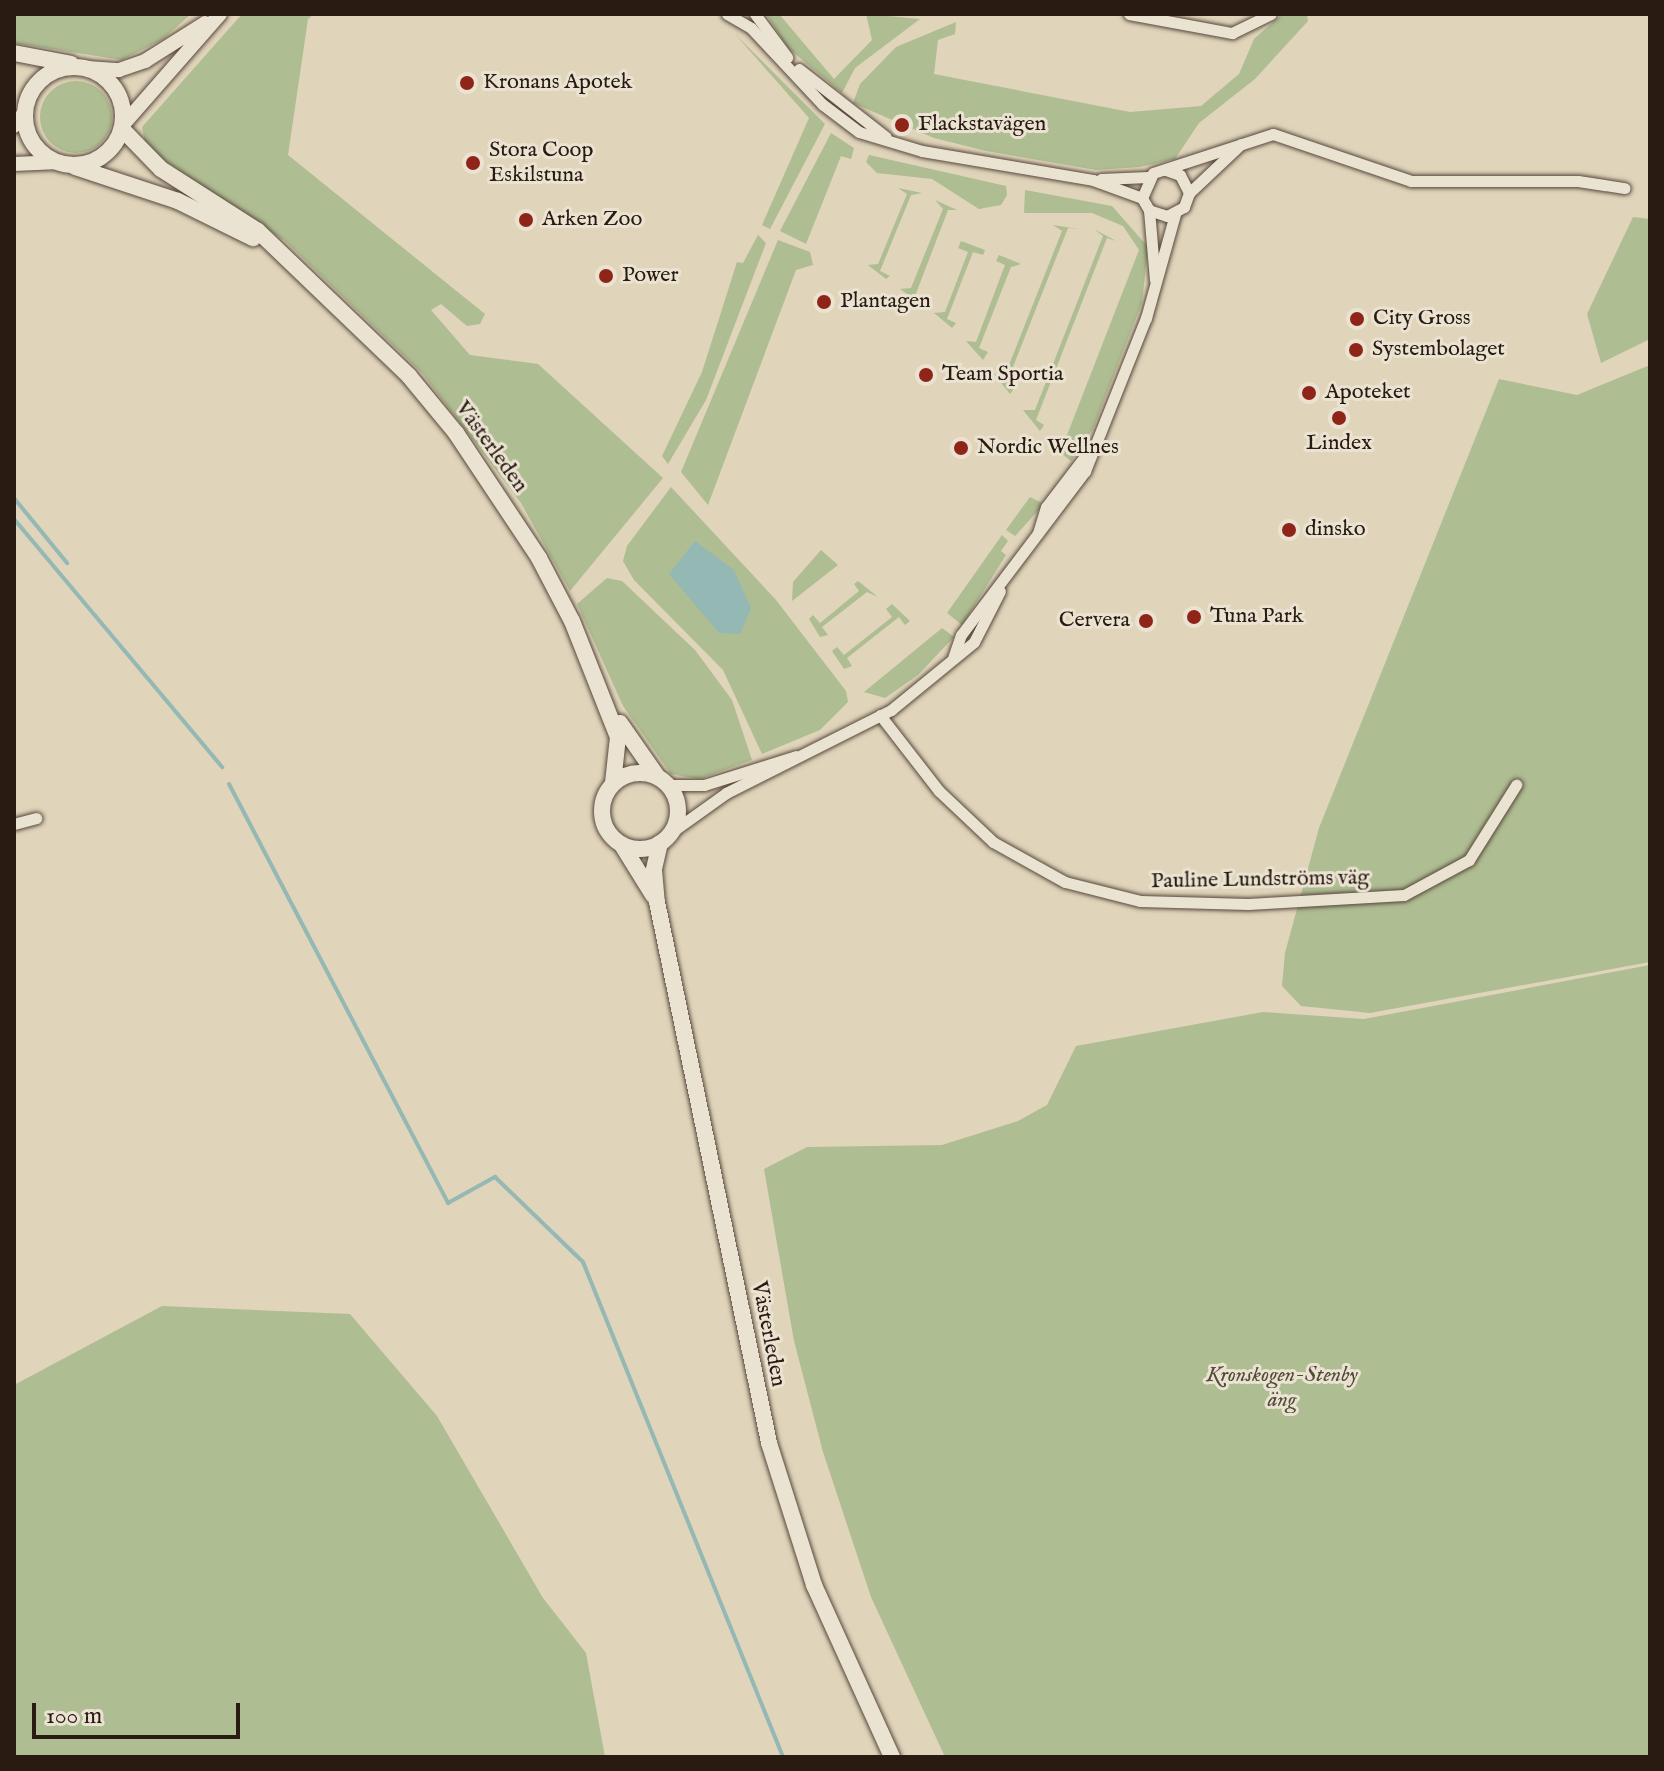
<!DOCTYPE html>
<html>
<head>
<meta charset="utf-8">
<style>
	body { margin:0 }
	#map { position:relative; width:1664px; height:1771px; overflow:hidden; background:#e0d4ba; font-family:"IM FELL English",serif }
	div>[style] { position:absolute }
	.green>* { inset:0; background:#afbd92 }
	.round { border-radius:50% }
	.water>* { inset:0; background:#94b8b3 }
	.stream>* { height:4px; margin:-2px; padding:0 2px; transform-origin:2px; border-radius:2px; background:#94b8b3 }
	.roads { filter:drop-shadow(0 0 2px #57483c) drop-shadow(0 0 2px #57483c) }
	.minor>* { height:11px; margin:-5.5px; padding:0 5.5px; transform-origin:5.5px; border-radius:5.5px; background:#ebe3d2 }
	.tertiary>* { height:14px; margin:-7px; padding:0 7px; transform-origin:7px; border-radius:7px; background:#ebe3d2 }
	.secondary>* { height:16px; margin:-8px; padding:0 8px; transform-origin:8px; border-radius:8px; background:#ebe3d2 }
	.secondary>.ring { margin:-8px; padding:0; box-sizing:content-box; background:none; border:16px solid #ebe3d2; border-radius:50% }
	.dots>* { width:22px; height:22px; translate:-50% -50%; box-sizing:border-box; border:4px solid #ebe3d2; border-radius:50% }
	span { translate:-50% -50%; white-space:nowrap; text-align:center; line-height:1.15; -webkit-text-stroke:6px #ebe3d2; paint-order:stroke }
	.poi-label { font-size:22px; color:#291a12 }
	.left { translate:0 -50%; text-align:left }
	.right { translate:-100% -50%; text-align:right }
	.street-label { font-size:22px; color:#291a12 }
	.park-label { font-size:22px; color:#514b38; font-style:italic }
	.frame { position:absolute; inset:0; border:16px solid #291a12; pointer-events:none }
	.scale { position:absolute; left:32px; top:1703px; width:208px; height:36px; box-sizing:border-box; border:4px solid #291a12; border-top:0; padding-left:10px; font-size:24px; line-height:28px; white-space:nowrap; color:#291a12; -webkit-text-stroke:6px #ebe3d2; paint-order:stroke }
</style>
</head>
<body>
<div id="map">
	<div class="green">
		<div style="clip-path:polygon(14px 14px,191px 14px,163px 39px,122px 60px,14px 43px)"></div>
		<div style="clip-path:polygon(242px 14px,314px 14px,308px 19px,288px 155px,485px 314px,480px 324px,467px 326px,441px 304px,431px 310px,470px 355px,538px 364px,663px 478px,570px 591px,521px 503px,422px 373px,285px 241px,146px 148px,142px 127px)"></div>
		<div style="clip-path:polygon(766px 14px,779px 14px,834px 79px,872px 40px,866px 14px,920px 19px,855px 68px,842px 93px,788px 48px)"></div>
		<div style="clip-path:polygon(1282px 14px,1307px 14px,1308px 21px,1255px 79px,1199px 123px,1175px 159px,1140px 167px,1096px 170px,986px 151px,934px 138px,853px 103px,860px 84px,896px 47px,956px 22px,955px 34px,938px 40px,934px 74px,1130px 112px,1201px 106px,1239px 74px,1254px 39px)"></div>
		<div style="clip-path:polygon(735px 34px,825px 124px,770px 229px,762px 225px,809px 118px)"></div>
		<div class="round" style="left:40px;top:81px;width:72px;height:72px"></div>
		<div style="clip-path:polygon(831px 133px,854px 148px,851px 159px,841px 156px,806px 244px,780px 231px)"></div>
		<div style="clip-path:polygon(869px 155px,1006px 186px,1007px 195px,1001px 205px,979px 209px,932px 179px,877px 173px,866px 162px)"></div>
		<div style="clip-path:polygon(898px 188px,922px 193px,911px 195px,880px 271px,890px 276px,886px 279px,868px 265px,878px 264px,907px 194px)"></div>
		<div style="clip-path:polygon(1025px 190px,1112px 206px,1148px 247px,1142px 303px,1093px 429px,1071px 461px,1052px 446px,1062px 448px,1139px 250px,1123px 226px,1092px 213px,1024px 213px)"></div>
		<div style="clip-path:polygon(935px 200px,957px 210px,948px 210px,915px 296px,920px 303px,900px 289px,911px 288px,943px 209px)"></div>
		<div style="clip-path:polygon(1633px 217px,1650px 219px,1650px 339px,1601px 363px,1587px 314px)"></div>
		<div style="clip-path:polygon(1053px 225px,1078px 229px,1068px 228px,1007px 382px,1016px 386px,1010px 394px,994px 374px,1005px 375px,1062px 231px)"></div>
		<div style="clip-path:polygon(1094px 229px,1116px 241px,1107px 238px,1036px 420px,1044px 425px,1040px 431px,1023px 410px,1035px 410px,1103px 236px)"></div>
		<div style="clip-path:polygon(758px 235px,766px 243px,706px 400px,668px 464px,662px 456px,702px 372px,737px 262px,743px 263px)"></div>
		<div style="clip-path:polygon(778px 240px,810px 252px,813px 265px,796px 270px,708px 505px,681px 472px)"></div>
		<div style="clip-path:polygon(961px 241px,985px 250px,983px 255px,973px 252px,947px 319px,956px 323px,952px 328px,934px 313px,945px 312px,968px 252px,958px 248px)"></div>
		<div style="clip-path:polygon(999px 255px,1021px 264px,1011px 267px,979px 348px,988px 352px,983px 360px,966px 341px,976px 342px,1005px 265px,996px 261px)"></div>
		<div style="clip-path:polygon(1650px 365px,1650px 962px,1370px 1013px,1301px 1006px,1282px 986px,1285px 953px,1319px 828px,1499px 379px,1577px 395px)"></div>
		<div style="clip-path:polygon(evenodd,671px 487px,776px 600px,846px 691px,848px 702px,820px 730px,762px 754px,723px 670px,634px 580px,623px 561px,627px 546px,671px 487px,751px 608px,719px 633px,702px 609px,751px 608px)"></div>
		<div style="clip-path:polygon(1030px 497px,1044px 504px,1015px 536px,1006px 530px)"></div>
		<div style="clip-path:polygon(1002px 535px,1008px 541px,1001px 551px,1006px 555px,962px 625px,947px 613px)"></div>
		<div style="clip-path:polygon(821px 550px,838px 565px,792px 601px,793px 582px)"></div>
		<div style="clip-path:polygon(607px 578px,622px 581px,695px 650px,732px 700px,752px 760px,699px 779px,671px 774px,623px 706px,577px 604px)"></div>
		<div style="clip-path:polygon(858px 581px,878px 597px,867px 592px,822px 627px,828px 635px,820px 637px,809px 619px,813px 615px,820px 623px,859px 591px,854px 584px)"></div>
		<div style="clip-path:polygon(892px 604px,910px 621px,905px 625px,899px 617px,847px 658px,852px 666px,844px 669px,832px 651px,837px 647px,844px 655px,892px 617px,886px 609px)"></div>
		<div style="clip-path:polygon(942px 628px,954px 637px,918px 675px,885px 698px,864px 692px)"></div>
		<div style="clip-path:polygon(1650px 965px,1650px 1757px,945px 1757px,871px 1597px,823px 1452px,794px 1341px,764px 1169px,807px 1147px,942px 1145px,1018px 1121px,1047px 1105px,1076px 1046px,1263px 1012px,1364px 1019px)"></div>
		<div style="clip-path:polygon(162px 1306px,350px 1314px,437px 1416px,543px 1598px,586px 1653px,605px 1757px,14px 1757px,14px 1385px)"></div>
	</div>
	<div class="water">
		<div style="clip-path:polygon(695px 541px,734px 570px,751px 608px,740px 634px,719px 633px,669px 574px)"></div>
	</div>
	<div class="stream">
		<div style="left:14px;top:498px;width:84px;rotate:50.8deg"></div>
		<div style="left:14px;top:519px;width:324px;rotate:50deg"></div>
		<div style="left:229px;top:784px;width:473px;rotate:62.4deg"></div>
		<div style="left:448px;top:1203px;width:54px;rotate:-29deg"></div>
		<div style="left:495px;top:1177px;width:122px;rotate:44deg"></div>
		<div style="left:583px;top:1262px;width:534px;rotate:68deg"></div>
	</div>
	<div class="roads">
		<div class="minor">
			<div style="left:727px;top:14px;width:28px;rotate:30deg"></div>
			<div style="left:751px;top:28px;width:104px;rotate:46.9deg"></div>
			<div style="left:822px;top:104px;width:46px;rotate:37.1deg"></div>
			<div style="left:859px;top:132px;width:66px;rotate:16.8deg"></div>
			<div style="left:922px;top:151px;width:173px;rotate:9.6deg"></div>
			<div style="left:1093px;top:180px;width:52px;rotate:20.2deg"></div>
			<div style="left:755px;top:14px;width:54px;rotate:53.3deg"></div>
			<div style="left:1129px;top:14px;width:105px;rotate:10.5deg"></div>
			<div style="left:1232px;top:33px;width:43px;rotate:-26deg"></div>
			<div style="left:799px;top:69px;width:110px;rotate:38deg"></div>
			<div style="left:1166px;top:170px;width:15px;rotate:20deg"></div>
			<div style="left:1180px;top:175px;width:20px;rotate:63deg"></div>
			<div style="left:1189px;top:193px;width:15px;rotate:110deg"></div>
			<div style="left:1184px;top:207px;width:19px;rotate:152deg"></div>
			<div style="left:1167px;top:216px;width:19px;rotate:-162deg"></div>
			<div style="left:1149px;top:210px;width:14px;rotate:-120deg"></div>
			<div style="left:1142px;top:198px;width:27px;rotate:-66deg"></div>
			<div style="left:1153px;top:173px;width:126px;rotate:-18deg"></div>
			<div style="left:1273px;top:134px;width:146px;rotate:18.8deg"></div>
			<div style="left:1411px;top:181px;width:167px"></div>
			<div style="left:1578px;top:181px;width:47px;rotate:8.7deg"></div>
			<div style="left:1101px;top:179px;width:47px;rotate:-2.4deg"></div>
			<div style="left:1189px;top:193px;width:71px;rotate:-43.3deg"></div>
			<div style="left:1149px;top:210px;width:70px;rotate:85.1deg"></div>
			<div style="left:1038px;top:533px;width:27px;rotate:-73deg"></div>
			<div style="left:1046px;top:507px;width:76px;rotate:-52.5deg"></div>
			<div style="left:953px;top:658px;width:24px;rotate:-71deg"></div>
			<div style="left:961px;top:635px;width:206px;rotate:-52.9deg"></div>
			<div style="left:1085px;top:471px;width:165px;rotate:-68.3deg"></div>
			<div style="left:1146px;top:318px;width:108px;rotate:-74.4deg"></div>
			<div style="left:880px;top:715px;width:96px;rotate:52.2deg"></div>
			<div style="left:939px;top:791px;width:74px;rotate:43.4deg"></div>
			<div style="left:993px;top:842px;width:82px;rotate:29.1deg"></div>
			<div style="left:1065px;top:882px;width:77px;rotate:14.2deg"></div>
			<div style="left:1140px;top:901px;width:108px;rotate:1.6deg"></div>
			<div style="left:1248px;top:904px;width:156px;rotate:-3.3deg"></div>
			<div style="left:1404px;top:895px;width:74px;rotate:-28.3deg"></div>
			<div style="left:1469px;top:860px;width:89px;rotate:-57.9deg"></div>
			<div style="left:668px;top:785px;width:36px"></div>
			<div style="left:704px;top:785px;width:96px;rotate:-17.5deg"></div>
			<div style="left:14px;top:824px;width:23px;rotate:-15deg"></div>
			<div style="left:673px;top:831px;width:65px;rotate:-35.6deg"></div>
			<div style="left:726px;top:793px;width:185px;rotate:-26.7deg"></div>
			<div style="left:891px;top:710px;width:107px;rotate:-39.3deg"></div>
			<div style="left:974px;top:642px;width:57px;rotate:-63deg"></div>
		</div>
		<div class="tertiary">
			<div style="left:87px;top:68px;width:32px;rotate:4deg"></div>
			<div style="left:119px;top:70px;width:28px;rotate:-19deg"></div>
			<div style="left:145px;top:61px;width:71px;rotate:-32.3deg"></div>
			<div style="left:14px;top:126px;width:18px;rotate:-52deg"></div>
			<div style="left:122px;top:126px;width:149px;rotate:-48.8deg"></div>
			<div style="left:14px;top:164px;width:45px;rotate:-2.5deg"></div>
		</div>
		<div class="secondary">
			<div style="left:14px;top:53px;width:58px;rotate:10.9deg"></div>
			<div class="ring" style="left:25px;top:67px;width:82px;height:82px"></div>
			<div style="left:122px;top:129px;width:56px;rotate:45.7deg"></div>
			<div style="left:161px;top:169px;width:115px;rotate:32.6deg"></div>
			<div style="left:258px;top:231px;width:209px;rotate:43.8deg"></div>
			<div style="left:409px;top:376px;width:74px;rotate:50.5deg"></div>
			<div style="left:456px;top:433px;width:150px;rotate:56.4deg"></div>
			<div style="left:539px;top:558px;width:71px;rotate:62.4deg"></div>
			<div style="left:572px;top:621px;width:125px;rotate:68.4deg"></div>
			<div style="left:618px;top:737px;width:46px;rotate:96.2deg"></div>
			<div style="left:75px;top:167px;width:108px;rotate:18.3deg"></div>
			<div style="left:178px;top:201px;width:84px;rotate:26.3deg"></div>
			<div style="left:620px;top:723px;width:65px;rotate:55.1deg"></div>
			<div class="ring" style="left:602px;top:773px;width:60px;height:60px"></div>
			<div style="left:660px;top:843px;width:28px;rotate:103deg"></div>
			<div style="left:654px;top:870px;width:32px;rotate:85deg"></div>
			<div style="left:657px;top:902px;width:552px;rotate:78.3deg"></div>
			<div style="left:769px;top:1443px;width:149px;rotate:72.4deg"></div>
			<div style="left:814px;top:1585px;width:189px;rotate:65.6deg"></div>
			<div style="left:622px;top:845px;width:59px;rotate:58.2deg"></div>
		</div>
	</div>
	<div class="dots">
		<div style="left:467px;top:83px;background:#8f2418"></div>
		<div style="left:902px;top:125px;background:#8f2418"></div>
		<div style="left:473px;top:163px;background:#8f2418"></div>
		<div style="left:526px;top:220px;background:#8f2418"></div>
		<div style="left:606px;top:276px;background:#8f2418"></div>
		<div style="left:824px;top:302px;background:#8f2418"></div>
		<div style="left:1357px;top:319px;background:#8f2418"></div>
		<div style="left:1356px;top:350px;background:#8f2418"></div>
		<div style="left:926px;top:375px;background:#8f2418"></div>
		<div style="left:1309px;top:393px;background:#8f2418"></div>
		<div style="left:1339px;top:418px;background:#8f2418"></div>
		<div style="left:961px;top:448px;background:#8f2418"></div>
		<div style="left:1289px;top:530px;background:#8f2418"></div>
		<div style="left:1194px;top:617px;background:#8f2418"></div>
		<div style="left:1146px;top:621px;background:#8f2418"></div>
	</div>
	<div class="poi-label">
		<span class="left" style="left:483px;top:83px">Kronans Apotek</span>
		<span class="left" style="left:918px;top:125px">Flackstavägen</span>
		<span class="left" style="left:489px;top:163px">Stora Coop<br>Eskilstuna</span>
		<span class="left" style="left:542px;top:220px">Arken Zoo</span>
		<span class="left" style="left:622px;top:276px">Power</span>
		<span class="left" style="left:840px;top:302px">Plantagen</span>
		<span class="left" style="left:1373px;top:319px">City Gross</span>
		<span class="left" style="left:1372px;top:350px">Systembolaget</span>
		<span class="left" style="left:942px;top:375px">Team Sportia</span>
		<span class="left" style="left:1325px;top:393px">Apoteket</span>
		<span style="left:1339px;top:444px">Lindex</span>
		<span class="left" style="left:977px;top:448px">Nordic Wellnes</span>
		<span class="left" style="left:1305px;top:530px">dinsko</span>
		<span class="left" style="left:1210px;top:617px">Tuna Park</span>
		<span class="right" style="left:1130px;top:621px">Cervera</span>
	</div>
	<div class="street-label">
		<span style="left:491px;top:447px;rotate:54deg">Västerleden</span>
		<span style="left:1260px;top:880px;rotate:-1deg">Pauline Lundströms väg</span>
		<span style="left:768px;top:1334px;rotate:79deg">Västerleden</span>
	</div>
	<div class="park-label">
		<span style="left:1282px;top:1388px">Kronskogen-Stenby<br>äng</span>
	</div>
	<div class="frame"></div>
	<div class="scale">100 m</div>
</div>
</body>
</html>
